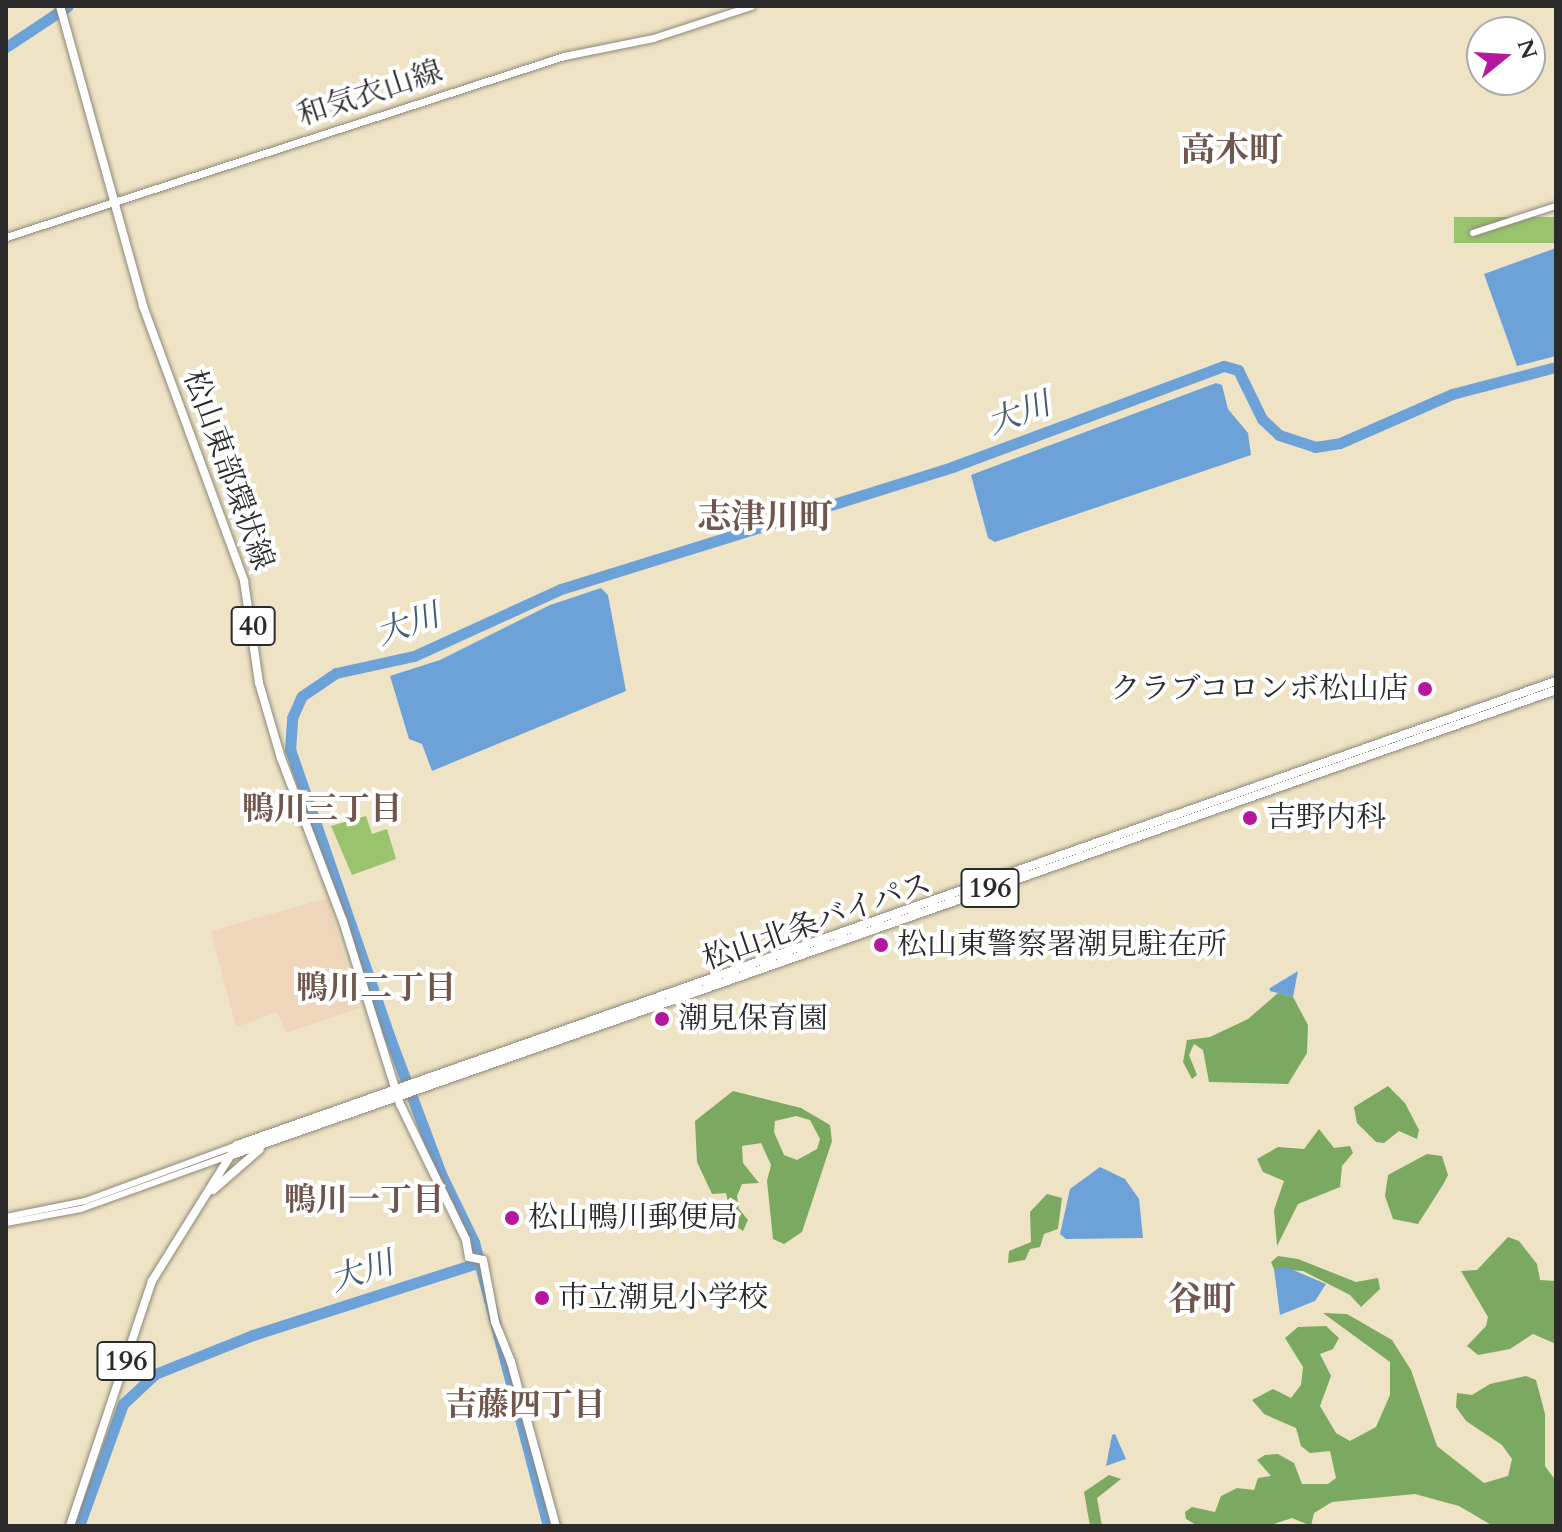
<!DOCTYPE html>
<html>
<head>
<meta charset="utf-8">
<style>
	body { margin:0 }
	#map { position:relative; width:1562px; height:1532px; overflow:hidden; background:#eee3c5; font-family:Cardo,"Noto Serif JP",serif }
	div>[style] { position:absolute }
	.built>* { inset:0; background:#efd6bb }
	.green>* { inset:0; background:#9ac36e; transform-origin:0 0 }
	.forest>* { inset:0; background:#7ba961 }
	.water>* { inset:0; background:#6da2d9 }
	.river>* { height:11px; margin:-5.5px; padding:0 5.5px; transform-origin:5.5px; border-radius:5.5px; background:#6da2d9 }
	.roads { filter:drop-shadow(0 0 2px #8c8778) drop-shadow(0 0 2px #8c8778) }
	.tertiary>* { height:6px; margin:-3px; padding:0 3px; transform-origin:3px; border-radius:3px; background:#fff }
	.secondary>* { height:7px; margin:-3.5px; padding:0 3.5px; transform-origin:3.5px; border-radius:3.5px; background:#fff }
	.primary>* { height:8px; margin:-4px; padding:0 4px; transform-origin:4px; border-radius:4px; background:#fff }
	.trunk>* { height:8px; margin:-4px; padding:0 4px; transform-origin:4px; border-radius:4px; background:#fff }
	.dots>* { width:22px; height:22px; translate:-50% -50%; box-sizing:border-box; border:4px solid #fff; border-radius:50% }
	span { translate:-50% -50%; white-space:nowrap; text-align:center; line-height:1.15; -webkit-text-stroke:8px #fff; paint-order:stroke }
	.shield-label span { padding:2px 6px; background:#fff; border:2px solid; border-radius:6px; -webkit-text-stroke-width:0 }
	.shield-label { font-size:28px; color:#2b2b2b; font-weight:700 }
	.street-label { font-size:30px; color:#2b2b2b }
	.poi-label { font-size:30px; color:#2b2b2b }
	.right { translate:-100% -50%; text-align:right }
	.left { translate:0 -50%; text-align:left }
	.water-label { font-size:32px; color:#455b71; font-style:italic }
	.neighbourhood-label { font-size:32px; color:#70564d; font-weight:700 }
	.quarter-label { font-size:34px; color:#70564d; font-weight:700 }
	.frame { position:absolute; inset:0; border:8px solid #2b2b2b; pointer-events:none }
	.north { position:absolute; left:1466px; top:16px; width:80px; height:80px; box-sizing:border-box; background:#fff; border:2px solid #aaa; border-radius:50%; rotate:72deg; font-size:22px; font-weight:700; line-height:32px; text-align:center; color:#2b2b2b }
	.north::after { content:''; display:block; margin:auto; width:28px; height:36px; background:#b5179e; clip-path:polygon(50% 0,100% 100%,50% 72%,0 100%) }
</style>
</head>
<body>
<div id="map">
	<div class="built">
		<div style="clip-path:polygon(327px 898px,359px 1008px,286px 1033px,277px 1012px,236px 1027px,211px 931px)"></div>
	</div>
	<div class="green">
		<div style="left:1556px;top:217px;width:26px;height:102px;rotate:90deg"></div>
		<div style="clip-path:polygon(366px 816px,372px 834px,387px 829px,396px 859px,352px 875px,331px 826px)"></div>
	</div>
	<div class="forest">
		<div style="clip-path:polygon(1278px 993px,1293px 997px,1308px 1025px,1307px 1053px,1288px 1084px,1209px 1082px,1203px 1050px,1194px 1044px,1189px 1055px,1197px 1075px,1192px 1079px,1183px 1062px,1187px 1040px,1210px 1037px,1248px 1019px)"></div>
		<div style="clip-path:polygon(1388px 1086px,1405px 1103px,1419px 1130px,1417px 1139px,1399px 1131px,1384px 1143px,1376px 1142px,1357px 1123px,1354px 1107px)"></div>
		<div style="clip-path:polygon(evenodd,733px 1091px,801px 1108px,830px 1125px,832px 1141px,802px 1232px,784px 1244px,773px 1239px,767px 1181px,771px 1165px,761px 1143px,742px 1146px,743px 1163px,759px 1183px,742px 1184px,737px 1196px,739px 1209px,748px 1220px,743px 1231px,733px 1224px,726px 1193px,712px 1194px,697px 1162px,695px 1121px,733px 1091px,796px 1116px,810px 1120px,820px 1139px,817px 1149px,797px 1160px,784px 1155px,774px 1132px,775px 1121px,796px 1116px)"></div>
		<div style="clip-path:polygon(1319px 1129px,1334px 1148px,1350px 1146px,1353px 1153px,1342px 1166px,1340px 1187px,1298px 1204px,1277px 1246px,1274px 1210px,1284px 1181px,1263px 1172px,1257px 1159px,1278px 1147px,1304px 1149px)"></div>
		<div style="clip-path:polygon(1427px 1154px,1442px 1156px,1448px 1175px,1444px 1183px,1418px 1224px,1393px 1219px,1385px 1196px,1388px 1175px)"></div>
		<div style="clip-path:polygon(1047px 1194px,1062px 1198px,1058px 1229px,1044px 1234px,1040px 1247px,1030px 1249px,1025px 1260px,1008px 1263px,1009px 1251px,1031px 1242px,1030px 1212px)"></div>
		<div style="clip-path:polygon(1508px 1237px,1519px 1241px,1537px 1264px,1540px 1280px,1556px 1281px,1556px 1344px,1533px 1334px,1510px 1349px,1478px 1355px,1467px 1346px,1486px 1326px,1488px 1317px,1461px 1271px,1477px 1270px)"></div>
		<div style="clip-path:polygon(1278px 1256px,1298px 1259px,1356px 1282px,1378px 1278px,1380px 1289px,1361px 1307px,1350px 1295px,1303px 1271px,1274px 1269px,1271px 1262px)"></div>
		<div style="clip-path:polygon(1323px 1313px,1347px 1314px,1392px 1340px,1411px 1370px,1437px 1446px,1484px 1483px,1508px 1476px,1512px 1459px,1502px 1445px,1466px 1421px,1456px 1407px,1457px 1393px,1472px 1395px,1490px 1384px,1526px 1376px,1536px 1380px,1545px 1414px,1545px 1466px,1556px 1481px,1556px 1526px,1493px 1526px,1459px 1506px,1415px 1494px,1332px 1502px,1314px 1513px,1311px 1526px,1292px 1518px,1268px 1526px,1198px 1526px,1186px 1519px,1185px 1512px,1192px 1507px,1215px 1512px,1221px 1496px,1237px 1488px,1254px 1490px,1258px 1478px,1271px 1476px,1257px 1460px,1265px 1455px,1278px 1454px,1294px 1463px,1302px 1484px,1328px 1484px,1336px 1478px,1330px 1451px,1310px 1453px,1301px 1446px,1296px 1428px,1264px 1414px,1252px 1400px,1273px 1389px,1291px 1398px,1301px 1385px,1303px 1367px,1285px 1338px,1298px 1327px,1326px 1326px,1339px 1338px,1333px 1349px,1320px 1354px,1331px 1376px,1320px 1406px,1336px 1433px,1350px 1441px,1376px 1427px,1390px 1395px,1390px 1362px)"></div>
		<div style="clip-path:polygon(1109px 1475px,1121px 1479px,1097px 1498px,1102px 1526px,1090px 1526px,1084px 1492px)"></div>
	</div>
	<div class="water">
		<div style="clip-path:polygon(1556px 248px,1556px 356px,1517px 366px,1484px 274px)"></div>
		<div style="clip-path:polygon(1216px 383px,1222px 385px,1228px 409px,1248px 433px,1251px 455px,995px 542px,988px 538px,971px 475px)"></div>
		<div style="clip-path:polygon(601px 588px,608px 595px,626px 691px,432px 771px,422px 744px,409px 739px,390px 676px,440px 660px,550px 605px)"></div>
		<div style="clip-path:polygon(1298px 971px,1293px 997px,1270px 991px,1270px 988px)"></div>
		<div style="clip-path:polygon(1100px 1167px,1125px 1179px,1139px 1199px,1143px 1238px,1066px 1239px,1060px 1234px,1070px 1189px)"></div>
		<div style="clip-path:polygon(1286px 1267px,1326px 1284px,1315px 1301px,1280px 1315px,1274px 1269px)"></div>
		<div style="clip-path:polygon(1115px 1434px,1126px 1459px,1106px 1466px,1112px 1435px)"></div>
	</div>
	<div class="river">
		<div style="left:6px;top:47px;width:74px;rotate:-33.5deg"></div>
		<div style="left:79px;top:1526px;width:130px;rotate:-70.2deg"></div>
		<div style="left:123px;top:1404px;width:44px;rotate:-43.2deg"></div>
		<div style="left:155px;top:1374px;width:105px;rotate:-21.7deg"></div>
		<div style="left:253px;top:1335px;width:235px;rotate:-17.8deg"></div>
		<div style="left:548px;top:1526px;width:293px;rotate:-104.6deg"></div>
		<div style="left:474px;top:1242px;width:76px;rotate:-115.9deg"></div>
		<div style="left:441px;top:1174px;width:145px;rotate:-110.6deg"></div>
		<div style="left:390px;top:1038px;width:305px;rotate:-109.1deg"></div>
		<div style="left:290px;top:750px;width:32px;rotate:-86deg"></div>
		<div style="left:292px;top:718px;width:24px;rotate:-66deg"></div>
		<div style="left:302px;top:696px;width:41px;rotate:-34.1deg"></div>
		<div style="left:336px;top:673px;width:80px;rotate:-12.3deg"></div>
		<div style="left:414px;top:656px;width:162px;rotate:-24.5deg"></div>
		<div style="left:561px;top:589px;width:410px;rotate:-17.3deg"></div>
		<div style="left:952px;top:467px;width:290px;rotate:-20.4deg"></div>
		<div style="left:1224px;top:366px;width:15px;rotate:16deg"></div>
		<div style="left:1238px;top:370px;width:55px;rotate:63.9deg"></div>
		<div style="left:1262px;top:419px;width:23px;rotate:43deg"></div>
		<div style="left:1279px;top:435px;width:38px;rotate:18deg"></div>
		<div style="left:1315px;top:447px;width:25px;rotate:-9deg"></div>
		<div style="left:1340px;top:443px;width:122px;rotate:-23.6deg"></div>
		<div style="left:1452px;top:394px;width:107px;rotate:-14.6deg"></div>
	</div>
	<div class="roads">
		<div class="tertiary">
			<div style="left:1473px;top:233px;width:87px;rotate:-18deg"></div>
			<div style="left:6px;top:1217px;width:81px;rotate:-11.4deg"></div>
			<div style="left:85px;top:1201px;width:162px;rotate:-20.2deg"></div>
			<div style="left:6px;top:1223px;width:76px;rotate:-10.6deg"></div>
			<div style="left:81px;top:1209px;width:159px;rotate:-19.8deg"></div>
		</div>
		<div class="secondary">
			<div style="left:6px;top:237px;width:587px;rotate:-17.97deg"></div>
			<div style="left:564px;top:56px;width:91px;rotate:-11.4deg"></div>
			<div style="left:653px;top:38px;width:103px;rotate:-18.1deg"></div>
		</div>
		<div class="primary">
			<div style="left:60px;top:6px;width:311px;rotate:74.5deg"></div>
			<div style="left:143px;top:306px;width:293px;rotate:69.8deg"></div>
			<div style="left:244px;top:581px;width:103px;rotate:81.6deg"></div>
			<div style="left:259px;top:683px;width:78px;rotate:73.7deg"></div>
			<div style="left:281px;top:758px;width:174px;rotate:69.2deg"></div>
			<div style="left:343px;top:921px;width:192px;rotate:72.7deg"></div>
			<div style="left:400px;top:1104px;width:151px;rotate:64.1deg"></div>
			<div style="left:466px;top:1240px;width:17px;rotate:80deg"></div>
			<div style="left:469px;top:1257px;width:14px;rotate:12deg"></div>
			<div style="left:483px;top:1260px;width:63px;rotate:79deg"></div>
			<div style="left:495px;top:1322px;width:43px;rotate:68.2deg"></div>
			<div style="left:511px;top:1362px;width:170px;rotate:74.7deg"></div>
		</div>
		<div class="trunk">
			<div style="left:232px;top:1155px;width:1403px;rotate:-19.35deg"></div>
			<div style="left:213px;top:1190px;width:62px;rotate:-41.1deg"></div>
			<div style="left:70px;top:1526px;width:258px;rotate:-71.5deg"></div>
			<div style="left:152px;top:1281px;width:160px;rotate:-58deg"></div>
			<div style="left:237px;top:1145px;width:1398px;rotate:-19.38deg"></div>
		</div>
	</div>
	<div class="dots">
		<div style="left:1425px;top:689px;background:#b5179e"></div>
		<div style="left:1250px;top:818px;background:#b5179e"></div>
		<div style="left:881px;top:945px;background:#b5179e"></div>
		<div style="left:662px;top:1019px;background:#b5179e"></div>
		<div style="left:512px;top:1218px;background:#b5179e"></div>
		<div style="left:542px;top:1298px;background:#b5179e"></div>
	</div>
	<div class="shield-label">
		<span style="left:253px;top:626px">40</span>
		<span style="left:990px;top:888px">196</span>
		<span style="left:126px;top:1361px">196</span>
	</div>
	<div class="street-label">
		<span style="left:370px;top:94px;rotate:-18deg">和気衣山線</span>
		<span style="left:228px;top:470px;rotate:70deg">松山東部環状線</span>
		<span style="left:817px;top:922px;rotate:-19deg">松山北条バイパス</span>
	</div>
	<div class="poi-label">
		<span class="right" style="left:1409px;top:689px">クラブコロンボ松山店</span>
		<span class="left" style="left:1266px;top:818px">吉野内科</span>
		<span class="left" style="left:897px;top:945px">松山東警察署潮見駐在所</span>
		<span class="left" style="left:678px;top:1019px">潮見保育園</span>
		<span class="left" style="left:528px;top:1218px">松山鴨川郵便局</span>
		<span class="left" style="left:558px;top:1298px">市立潮見小学校</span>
	</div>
	<div class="water-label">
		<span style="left:1019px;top:414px;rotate:-20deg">大川</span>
		<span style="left:408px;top:625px;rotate:-19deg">大川</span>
		<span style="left:362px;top:1272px;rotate:-18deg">大川</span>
	</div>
	<div class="neighbourhood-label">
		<span style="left:322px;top:809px">鴨川三丁目</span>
		<span style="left:376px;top:988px">鴨川二丁目</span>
		<span style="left:364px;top:1200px">鴨川一丁目</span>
		<span style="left:525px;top:1405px">吉藤四丁目</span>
	</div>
	<div class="quarter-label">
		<span style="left:1232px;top:151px">高木町</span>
		<span style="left:765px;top:518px">志津川町</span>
		<span style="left:1202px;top:1300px">谷町</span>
	</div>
	<div class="frame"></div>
	<div class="north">N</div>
</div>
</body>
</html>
